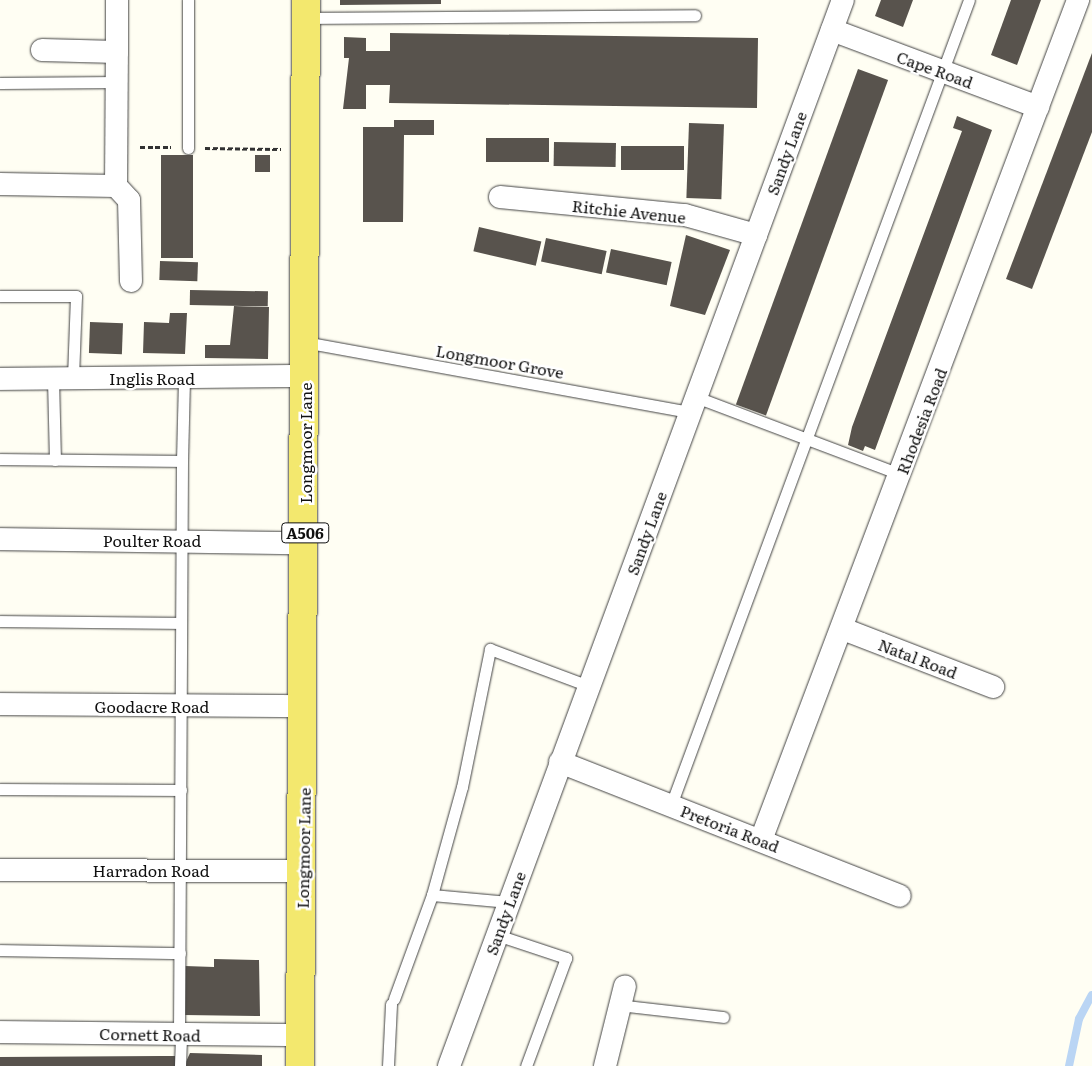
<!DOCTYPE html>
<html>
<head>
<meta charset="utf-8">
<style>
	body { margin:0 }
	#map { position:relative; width:1092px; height:1066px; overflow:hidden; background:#fffef3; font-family:Literata,serif }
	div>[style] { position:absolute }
	.stream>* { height:8px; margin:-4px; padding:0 4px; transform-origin:4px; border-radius:4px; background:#bad5f4 }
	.building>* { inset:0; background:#58534d; transform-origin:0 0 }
	.path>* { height:3px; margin-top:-1.5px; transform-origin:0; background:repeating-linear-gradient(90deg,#323232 0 5px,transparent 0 7.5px) }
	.roads { filter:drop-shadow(0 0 1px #434343) drop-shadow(0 0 1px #434343) }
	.lane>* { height:11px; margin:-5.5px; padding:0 5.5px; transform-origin:5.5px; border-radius:5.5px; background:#fff }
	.street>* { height:22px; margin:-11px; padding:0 11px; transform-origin:11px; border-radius:11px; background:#fff }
	.primary>* { height:28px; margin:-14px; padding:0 14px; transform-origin:14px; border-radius:14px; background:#f3e86e }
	span { translate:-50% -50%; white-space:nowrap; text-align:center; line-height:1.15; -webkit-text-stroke:5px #fff; paint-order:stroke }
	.shield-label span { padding:1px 4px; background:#fff; border:1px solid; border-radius:4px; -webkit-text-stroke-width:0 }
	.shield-label { font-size:15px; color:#101010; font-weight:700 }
	.street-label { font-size:16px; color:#101010 }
</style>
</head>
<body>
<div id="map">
	<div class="stream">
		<div style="left:1069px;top:1066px;width:48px;rotate:-78deg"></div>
		<div style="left:1079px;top:1019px;width:27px;rotate:-62deg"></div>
	</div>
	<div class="building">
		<div style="clip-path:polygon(340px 0,441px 0,441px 4px,340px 5px)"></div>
		<div style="clip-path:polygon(881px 0,913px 0,903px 27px,875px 16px)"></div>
		<div style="clip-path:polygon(1011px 0,1041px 0,1017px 65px,991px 55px)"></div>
		<div style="clip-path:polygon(390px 33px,758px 38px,757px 108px,389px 103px,390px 85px,366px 85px,366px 109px,343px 109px,349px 58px,344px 58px,344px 37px,366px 38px,366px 51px,390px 51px)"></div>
		<div style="clip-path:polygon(1092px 53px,1092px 132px,1032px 289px,1006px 279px)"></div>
		<div style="left:858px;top:69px;width:32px;height:357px;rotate:20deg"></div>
		<div style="clip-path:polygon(957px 116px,992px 130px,875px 450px,865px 446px,863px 451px,848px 445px,852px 427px,962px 131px,953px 128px)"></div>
		<div style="clip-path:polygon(394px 120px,434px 120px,434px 135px,404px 135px,403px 222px,363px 222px,363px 127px,394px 127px)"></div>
		<div style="left:689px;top:123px;width:35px;height:75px;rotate:2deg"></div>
		<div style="left:486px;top:138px;width:63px;height:24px"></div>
		<div style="left:554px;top:142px;width:62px;height:24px;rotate:1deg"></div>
		<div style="left:621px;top:146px;width:63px;height:24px"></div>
		<div style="left:161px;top:155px;width:32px;height:103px"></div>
		<div style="left:255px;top:155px;width:15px;height:17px"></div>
		<div style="left:479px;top:227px;width:64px;height:25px;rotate:13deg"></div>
		<div style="clip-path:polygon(686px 235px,730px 250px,705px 315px,670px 306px)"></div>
		<div style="left:546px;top:238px;width:62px;height:24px;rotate:12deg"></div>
		<div style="left:611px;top:249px;width:62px;height:24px;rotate:12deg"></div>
		<div style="left:160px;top:261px;width:38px;height:19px;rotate:2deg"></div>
		<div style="left:190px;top:290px;width:78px;height:15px;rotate:1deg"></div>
		<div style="clip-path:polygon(234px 306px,269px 307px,268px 359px,205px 358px,205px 345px,230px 345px)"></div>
		<div style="clip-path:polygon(170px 313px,187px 313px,185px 354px,143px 353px,144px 322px,169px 323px)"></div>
		<div style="left:90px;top:322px;width:33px;height:31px;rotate:2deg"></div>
		<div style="clip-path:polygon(214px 959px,259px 960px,260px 1016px,184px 1015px,185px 966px,214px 967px)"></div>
		<div style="clip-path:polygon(190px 1053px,262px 1055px,262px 1066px,184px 1066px)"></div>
		<div style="clip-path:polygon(160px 1056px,175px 1056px,175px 1066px,0 1066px,0 1057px)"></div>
	</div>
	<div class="path">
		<div style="left:140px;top:147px;width:31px"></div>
		<div style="left:205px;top:148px;width:76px;rotate:0.8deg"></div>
	</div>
	<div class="roads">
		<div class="lane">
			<div style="left:306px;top:18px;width:389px;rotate:-0.4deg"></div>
			<div style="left:0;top:83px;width:117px;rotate:-0.5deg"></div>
			<div style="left:188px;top:148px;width:148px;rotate:-90deg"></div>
			<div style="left:0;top:296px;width:76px"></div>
			<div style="left:76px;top:296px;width:82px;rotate:92.1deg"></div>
			<div style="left:304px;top:342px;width:393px;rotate:10.3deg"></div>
			<div style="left:53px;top:379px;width:81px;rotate:88.6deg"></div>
			<div style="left:696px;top:397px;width:218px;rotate:20.7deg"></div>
			<div style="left:0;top:459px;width:182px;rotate:0.6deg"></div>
			<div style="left:182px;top:461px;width:84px;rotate:-88.6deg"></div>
			<div style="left:0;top:621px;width:181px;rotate:0.6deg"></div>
			<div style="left:0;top:789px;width:181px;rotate:0.3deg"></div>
			<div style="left:671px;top:805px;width:858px;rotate:-69.69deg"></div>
			<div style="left:432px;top:895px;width:77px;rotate:5.2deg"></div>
			<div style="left:497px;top:935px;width:73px;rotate:18.4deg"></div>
			<div style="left:566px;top:958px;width:115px;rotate:110.3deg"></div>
			<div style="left:0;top:950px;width:180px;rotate:1deg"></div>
			<div style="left:394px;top:999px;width:111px;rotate:-69.9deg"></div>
			<div style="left:432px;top:895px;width:112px;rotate:-74.5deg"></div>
			<div style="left:462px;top:787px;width:141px;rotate:-78.5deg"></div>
			<div style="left:490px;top:649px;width:106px;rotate:20.5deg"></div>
			<div style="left:618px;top:1005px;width:106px;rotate:6.5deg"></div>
			<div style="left:179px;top:1035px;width:574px;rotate:-89.7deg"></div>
			<div style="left:180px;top:1066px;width:31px;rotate:-88deg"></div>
			<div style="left:388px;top:1066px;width:62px;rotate:-87.2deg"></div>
		</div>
		<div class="street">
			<div style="left:832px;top:30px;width:220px;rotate:20.5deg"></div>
			<div style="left:42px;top:50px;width:75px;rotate:1.5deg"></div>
			<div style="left:117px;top:52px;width:52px;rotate:-90deg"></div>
			<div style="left:0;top:184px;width:116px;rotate:1deg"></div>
			<div style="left:116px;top:186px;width:19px;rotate:47deg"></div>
			<div style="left:129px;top:200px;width:81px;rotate:88.6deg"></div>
			<div style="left:116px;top:186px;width:134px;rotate:-89.6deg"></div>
			<div style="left:500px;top:197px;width:186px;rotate:5.6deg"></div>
			<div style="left:685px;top:215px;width:74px;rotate:15.7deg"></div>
			<div style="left:0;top:379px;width:305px;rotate:-0.6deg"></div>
			<div style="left:0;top:539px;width:305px;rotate:0.8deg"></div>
			<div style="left:843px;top:629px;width:161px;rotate:21.1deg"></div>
			<div style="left:0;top:704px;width:304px;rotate:0.4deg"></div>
			<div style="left:560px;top:762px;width:365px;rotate:21.5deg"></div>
			<div style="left:761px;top:840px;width:898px;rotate:-69.32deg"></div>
			<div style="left:0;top:870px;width:302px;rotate:0.2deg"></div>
			<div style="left:0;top:1032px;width:300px;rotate:0.6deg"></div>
			<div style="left:449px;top:1066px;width:1136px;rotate:-69.72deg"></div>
			<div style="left:605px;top:1066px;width:82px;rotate:-76deg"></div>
		</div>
		<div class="primary">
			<div style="left:300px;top:1066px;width:1066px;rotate:-89.68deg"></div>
		</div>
	</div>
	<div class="shield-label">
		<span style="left:305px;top:533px">A506</span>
	</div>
	<div class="street-label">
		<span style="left:935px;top:69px;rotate:20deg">Cape Road</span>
		<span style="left:786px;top:153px;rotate:-70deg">Sandy Lane</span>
		<span style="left:629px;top:211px;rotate:6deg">Ritchie Avenue</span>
		<span style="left:500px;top:361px;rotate:10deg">Longmoor Grove</span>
		<span style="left:152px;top:378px">Inglis Road</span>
		<span style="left:921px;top:421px;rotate:-69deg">Rhodesia Road</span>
		<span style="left:305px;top:443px;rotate:-90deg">Longmoor Lane</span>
		<span style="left:646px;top:533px;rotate:-70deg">Sandy Lane</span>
		<span style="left:152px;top:540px">Poulter Road</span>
		<span style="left:918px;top:658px;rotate:21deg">Natal Road</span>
		<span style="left:152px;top:706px">Goodacre Road</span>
		<span style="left:730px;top:828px;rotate:21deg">Pretoria Road</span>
		<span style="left:303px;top:848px;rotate:-89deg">Longmoor Lane</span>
		<span style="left:151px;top:870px">Harradon Road</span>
		<span style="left:505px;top:913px;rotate:-70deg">Sandy Lane</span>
		<span style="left:150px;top:1034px;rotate:1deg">Cornett Road</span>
	</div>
</div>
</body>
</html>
